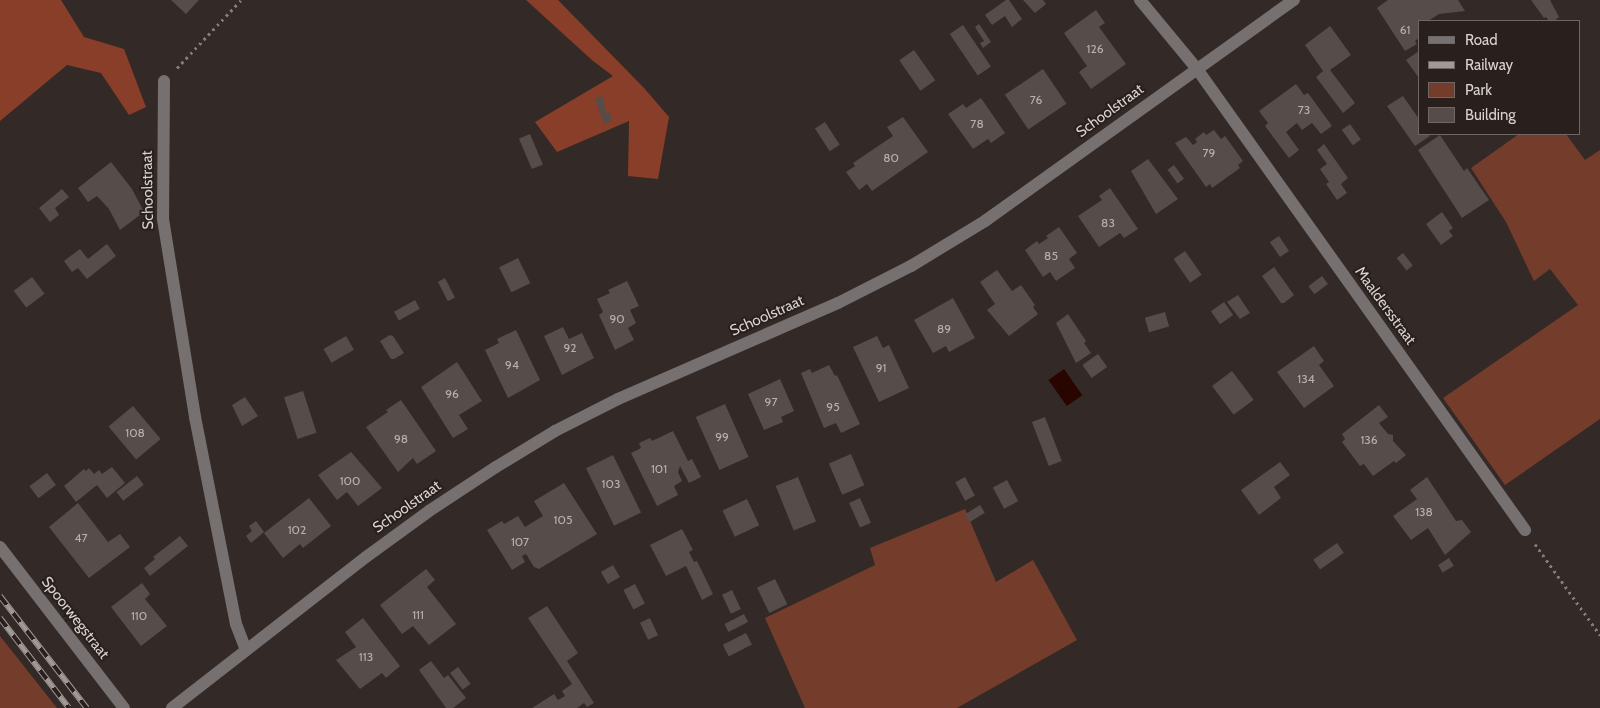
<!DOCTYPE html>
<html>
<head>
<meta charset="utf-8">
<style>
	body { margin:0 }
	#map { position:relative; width:1600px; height:708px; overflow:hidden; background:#332a27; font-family:Cabin,sans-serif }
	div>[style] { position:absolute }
	.green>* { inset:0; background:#743c2b }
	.forest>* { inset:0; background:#883e28 }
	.water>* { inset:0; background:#290500; transform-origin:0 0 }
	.building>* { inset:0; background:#564c49; transform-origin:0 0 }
	.path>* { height:3px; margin-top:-1.5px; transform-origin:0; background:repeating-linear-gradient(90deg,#847d7a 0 2.5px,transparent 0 6.5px) }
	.minor>* { height:12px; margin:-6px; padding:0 6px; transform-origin:6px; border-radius:6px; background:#767170 }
	.rail>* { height:5.5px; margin-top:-2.75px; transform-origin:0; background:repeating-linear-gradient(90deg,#29201d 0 11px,#a09996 0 22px); box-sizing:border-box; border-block:1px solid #a09996 }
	span { translate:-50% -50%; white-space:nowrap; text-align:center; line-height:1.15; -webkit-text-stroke:4px #29201d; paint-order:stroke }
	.number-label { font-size:12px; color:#b8b0ae }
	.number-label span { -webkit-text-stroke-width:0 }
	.street-label { font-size:15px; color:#d8d2d0 }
	.legend { position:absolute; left:1418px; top:20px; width:162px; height:115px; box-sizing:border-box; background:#29201d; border:1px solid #6f6765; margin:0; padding:6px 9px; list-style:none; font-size:15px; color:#d8d2d0 }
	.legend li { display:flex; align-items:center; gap:10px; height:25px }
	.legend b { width:25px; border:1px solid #6f6765 }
</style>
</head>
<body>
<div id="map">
	<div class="green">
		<div style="clip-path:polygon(1519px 134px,1566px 134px,1585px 160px,1600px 150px,1600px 419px,1505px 485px,1443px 398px,1578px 305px,1550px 269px,1534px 281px,1506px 222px,1471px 168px)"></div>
		<div style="clip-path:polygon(965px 509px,996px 582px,1033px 560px,1077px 640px,957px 708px,805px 708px,765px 618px,875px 565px,870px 548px)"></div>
		<div style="clip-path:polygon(0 636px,57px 708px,0 708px)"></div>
	</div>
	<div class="forest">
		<div style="clip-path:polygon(0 0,61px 0,84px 37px,124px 49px,146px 107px,129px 115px,101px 73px,67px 65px,0 121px)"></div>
		<div style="clip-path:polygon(526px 0,558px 0,644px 88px,669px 117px,658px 179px,628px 176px,629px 121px,557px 152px,535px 122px,613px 76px,593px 61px)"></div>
	</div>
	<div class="water">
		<div style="left:1064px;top:369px;width:32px;height:19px;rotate:55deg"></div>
	</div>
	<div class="building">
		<div style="clip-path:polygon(171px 0,199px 0,186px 14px)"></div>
		<div style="clip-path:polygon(1006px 0,1009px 0,1022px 19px,1012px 27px,1005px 16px,992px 25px,985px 15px)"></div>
		<div style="clip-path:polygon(1023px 0,1043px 0,1046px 4px,1035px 13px)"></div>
		<div style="clip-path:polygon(1388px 0,1458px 0,1465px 11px,1439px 14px,1428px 21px,1419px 21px,1419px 38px,1415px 41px,1417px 44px,1405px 51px,1377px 8px)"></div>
		<div style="clip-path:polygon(1531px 0,1550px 0,1559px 17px,1554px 21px,1549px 21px,1546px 17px,1544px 18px)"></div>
		<div style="clip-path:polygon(1096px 10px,1105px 23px,1099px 27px,1126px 64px,1091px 89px,1079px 72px,1087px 66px,1064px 33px)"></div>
		<div style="clip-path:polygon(979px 24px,991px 42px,983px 48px,980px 43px,984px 41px,975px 27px)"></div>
		<div style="left:963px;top:25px;width:50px;height:16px;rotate:56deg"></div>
		<div style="clip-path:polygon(1330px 26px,1351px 55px,1330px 70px,1355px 103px,1343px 113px,1316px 77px,1323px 71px,1305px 45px)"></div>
		<div style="left:914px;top:50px;width:37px;height:18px;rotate:55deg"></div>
		<div style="clip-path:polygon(1419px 51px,1419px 78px,1406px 60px)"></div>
		<div style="left:1043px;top:69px;width:42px;height:46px;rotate:56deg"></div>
		<div style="clip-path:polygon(1296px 84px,1304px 95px,1308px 93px,1332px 126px,1321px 134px,1312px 123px,1302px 130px,1297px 123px,1286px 132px,1299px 150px,1289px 158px,1265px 126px,1268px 123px,1259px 111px)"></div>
		<div style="clip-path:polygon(603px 96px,606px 113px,609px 112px,612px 121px,604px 124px,595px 99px)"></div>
		<div style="clip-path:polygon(1403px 96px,1419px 119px,1419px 134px,1428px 134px,1430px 136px,1415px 146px,1387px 106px)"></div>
		<div style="clip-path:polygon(981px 98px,1005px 133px,991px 143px,988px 139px,973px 149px,948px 114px,963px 104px,966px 108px)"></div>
		<div style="clip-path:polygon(903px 117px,928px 152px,872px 191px,867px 184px,859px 190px,846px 172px,855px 166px,853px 163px,893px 136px,887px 127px)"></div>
		<div style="left:825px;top:122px;width:27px;height:12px;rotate:57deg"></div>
		<div style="left:1350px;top:124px;width:19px;height:10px;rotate:55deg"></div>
		<div style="clip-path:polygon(1214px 130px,1221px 139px,1225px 136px,1243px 161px,1238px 165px,1240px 168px,1212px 188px,1210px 184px,1206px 187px,1175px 143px,1186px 137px,1193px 145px,1197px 142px,1195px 139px,1204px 132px,1206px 135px)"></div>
		<div style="left:530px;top:134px;width:33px;height:12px;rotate:67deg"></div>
		<div style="clip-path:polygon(1440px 135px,1464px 171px,1467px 168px,1489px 200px,1462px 218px,1418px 150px)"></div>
		<div style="clip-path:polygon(1324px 144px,1348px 178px,1341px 184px,1347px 193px,1337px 200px,1326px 184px,1329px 182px,1320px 169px,1327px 164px,1317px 150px)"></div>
		<div style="clip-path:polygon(1148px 159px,1178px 199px,1156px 214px,1131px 171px)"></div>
		<div style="clip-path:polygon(111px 162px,132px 189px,144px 212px,120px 230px,109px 209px,97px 196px,88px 202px,78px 188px)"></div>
		<div style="left:1174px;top:165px;width:17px;height:8px;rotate:54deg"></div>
		<div style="clip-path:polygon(1110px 188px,1138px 229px,1124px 238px,1120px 233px,1099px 247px,1078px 216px,1102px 200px,1099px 196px)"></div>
		<div style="clip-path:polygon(62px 189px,69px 197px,55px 208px,59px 215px,50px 222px,39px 208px)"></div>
		<div style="clip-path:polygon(1442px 212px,1453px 228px,1449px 231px,1453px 236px,1441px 245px,1426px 224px)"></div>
		<div style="clip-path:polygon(1059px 227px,1077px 253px,1069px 259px,1075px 268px,1056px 281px,1050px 272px,1043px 277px,1025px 250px,1037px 241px,1039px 244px,1048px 238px,1046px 236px)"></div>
		<div style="left:1279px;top:236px;width:18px;height:11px;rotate:56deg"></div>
		<div style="clip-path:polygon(107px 244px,116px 256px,87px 279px,78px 268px,72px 272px,64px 261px,80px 249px,88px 259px)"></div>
		<div style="left:1185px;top:251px;width:29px;height:14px;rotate:55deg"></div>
		<div style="left:1403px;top:253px;width:16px;height:8px;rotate:52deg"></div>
		<div style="left:518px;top:258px;width:28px;height:21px;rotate:64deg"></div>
		<div style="clip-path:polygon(1274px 267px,1294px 295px,1284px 303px,1281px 303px,1262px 276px)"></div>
		<div style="clip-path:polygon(997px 270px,1012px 291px,1021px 285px,1035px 305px,1033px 307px,1038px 314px,1009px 336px,987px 310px,995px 304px,980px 282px)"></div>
		<div style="left:1322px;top:276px;width:10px;height:17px;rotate:53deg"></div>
		<div style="left:32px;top:277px;width:21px;height:23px;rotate:53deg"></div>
		<div style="left:445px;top:278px;width:22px;height:8px;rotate:63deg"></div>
		<div style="clip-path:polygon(627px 281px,639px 306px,630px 310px,636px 323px,628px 328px,634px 340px,615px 350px,599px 315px,603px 312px,597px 299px,610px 293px,608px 290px)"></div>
		<div style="clip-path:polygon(1238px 295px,1250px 313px,1240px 319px,1227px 302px)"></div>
		<div style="clip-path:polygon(953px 298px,975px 338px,949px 352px,946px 346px,933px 353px,914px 320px)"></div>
		<div style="left:415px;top:300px;width:10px;height:24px;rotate:61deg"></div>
		<div style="left:1224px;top:302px;width:16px;height:16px;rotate:55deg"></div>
		<div style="left:1165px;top:312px;width:15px;height:21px;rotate:74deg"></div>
		<div style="clip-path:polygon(1068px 314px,1086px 341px,1084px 343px,1091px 353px,1076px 363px,1056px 323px)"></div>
		<div style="clip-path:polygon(563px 327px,569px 339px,582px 333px,594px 358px,562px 375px,544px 336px)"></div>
		<div style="clip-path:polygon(516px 330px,540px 380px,508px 398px,485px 350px,499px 343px,497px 339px)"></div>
		<div style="clip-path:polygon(390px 335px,393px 336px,404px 353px,394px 359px,391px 359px,380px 341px)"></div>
		<div style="left:346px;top:336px;width:16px;height:26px;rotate:60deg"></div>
		<div style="clip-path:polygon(877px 336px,883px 348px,889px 345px,909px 388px,879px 402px,853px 347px)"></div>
		<div style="clip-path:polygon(1314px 346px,1324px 361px,1319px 365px,1334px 386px,1304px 408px,1277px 372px)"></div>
		<div style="left:1098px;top:354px;width:16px;height:19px;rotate:55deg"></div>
		<div style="clip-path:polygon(457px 362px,482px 401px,459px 415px,468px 429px,453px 438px,421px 387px)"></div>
		<div style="clip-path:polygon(829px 365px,835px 376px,837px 375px,860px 424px,841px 433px,836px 423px,824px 428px,801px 373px,810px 369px,812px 373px)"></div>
		<div style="left:1232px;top:371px;width:36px;height:25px;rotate:53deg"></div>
		<div style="clip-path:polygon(780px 379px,794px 411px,781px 417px,783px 422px,764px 430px,748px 394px)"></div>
		<div style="left:303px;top:391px;width:44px;height:20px;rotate:72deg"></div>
		<div style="clip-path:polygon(245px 397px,258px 416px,242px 426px,232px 405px)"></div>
		<div style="clip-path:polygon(401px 400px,436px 451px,417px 464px,413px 458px,398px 472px,366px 427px,388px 412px,386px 410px)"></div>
		<div style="left:725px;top:404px;width:58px;height:32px;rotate:66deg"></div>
		<div style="clip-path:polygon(1379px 405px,1388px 417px,1379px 423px,1388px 434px,1393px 435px,1393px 441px,1406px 455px,1396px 463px,1394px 461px,1373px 476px,1364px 464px,1360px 466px,1342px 442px,1345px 439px,1342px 434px)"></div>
		<div style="left:133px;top:406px;width:43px;height:32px;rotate:50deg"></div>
		<div style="left:1045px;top:417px;width:47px;height:14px;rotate:69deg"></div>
		<div style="clip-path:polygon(673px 431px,688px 461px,692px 459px,701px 477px,689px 483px,680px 466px,678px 472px,682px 481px,674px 486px,678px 495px,657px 506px,631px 453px,641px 448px,639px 443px,650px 438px,652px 441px)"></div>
		<div style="clip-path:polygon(351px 452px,382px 488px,358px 506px,347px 492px,337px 500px,318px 475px)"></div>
		<div style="left:851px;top:454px;width:34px;height:24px;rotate:67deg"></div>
		<div style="left:613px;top:455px;width:64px;height:30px;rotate:64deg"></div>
		<div style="clip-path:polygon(1280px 462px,1290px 475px,1274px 487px,1281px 498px,1259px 515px,1241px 490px)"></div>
		<div style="clip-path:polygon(112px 467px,125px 483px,107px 498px,97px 485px,76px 502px,64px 486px,84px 469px,86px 471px,89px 468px,94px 474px,99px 470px,102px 474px)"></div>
		<div style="left:47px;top:473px;width:15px;height:22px;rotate:53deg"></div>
		<div style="left:137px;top:476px;width:11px;height:26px;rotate:52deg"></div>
		<div style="left:798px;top:477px;width:48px;height:24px;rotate:68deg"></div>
		<div style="left:965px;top:477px;width:21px;height:11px;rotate:62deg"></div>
		<div style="clip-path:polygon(1427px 477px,1456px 521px,1462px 520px,1471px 532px,1445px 555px,1428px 528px,1411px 540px,1393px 516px,1417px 499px,1410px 490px)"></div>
		<div style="left:1007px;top:480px;width:24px;height:16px;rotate:62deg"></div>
		<div style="clip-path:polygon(564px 483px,597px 534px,539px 569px,534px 567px,526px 554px,522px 556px,525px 562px,512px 570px,487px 530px,502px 521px,504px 524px,518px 516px,525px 527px,543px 516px,534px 501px)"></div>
		<div style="clip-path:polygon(309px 498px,331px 526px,303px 548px,300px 544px,283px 558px,264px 533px)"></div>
		<div style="left:860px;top:498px;width:27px;height:12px;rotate:66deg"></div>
		<div style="left:747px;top:499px;width:29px;height:27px;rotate:65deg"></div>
		<div style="clip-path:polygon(78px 503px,108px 542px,120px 534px,130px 547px,89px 578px,49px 527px)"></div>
		<div style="left:980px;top:505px;width:9px;height:18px;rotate:58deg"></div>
		<div style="clip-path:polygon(256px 521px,264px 532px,251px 543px,246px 536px,252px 531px,249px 526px)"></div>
		<div style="clip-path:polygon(682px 529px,693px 550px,689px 552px,694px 562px,697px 561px,713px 594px,702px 600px,686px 566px,666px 576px,650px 545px)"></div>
		<div style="clip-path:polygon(180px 536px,188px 546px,150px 576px,144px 568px,155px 559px,153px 557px)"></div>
		<div style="left:1337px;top:543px;width:12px;height:29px;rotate:55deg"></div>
		<div style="left:1449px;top:558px;width:9px;height:13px;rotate:58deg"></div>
		<div style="left:613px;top:565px;width:14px;height:14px;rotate:60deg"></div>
		<div style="clip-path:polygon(426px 569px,435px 580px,427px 587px,456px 624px,429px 645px,413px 626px,402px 634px,380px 605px)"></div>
		<div style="left:775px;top:579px;width:28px;height:20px;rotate:64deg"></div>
		<div style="clip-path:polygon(142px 583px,150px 594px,145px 599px,167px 626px,141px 646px,111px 607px)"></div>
		<div style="left:635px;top:584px;width:22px;height:13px;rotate:63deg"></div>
		<div style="left:732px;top:590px;width:21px;height:11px;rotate:65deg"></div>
		<div style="clip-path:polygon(547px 606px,578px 653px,567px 661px,594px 703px,587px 707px,584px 703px,577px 708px,532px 708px,554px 694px,558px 700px,565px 696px,562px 691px,572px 684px,528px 618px)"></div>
		<div style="left:744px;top:614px;width:9px;height:22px;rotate:63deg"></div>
		<div style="clip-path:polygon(363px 618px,400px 666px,386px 678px,382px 673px,360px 689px,336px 660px,356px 647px,345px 632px)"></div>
		<div style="left:650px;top:618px;width:19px;height:11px;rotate:65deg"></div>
		<div style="left:746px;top:633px;width:13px;height:26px;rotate:63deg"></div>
		<div style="clip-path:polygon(431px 661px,444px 678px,448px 675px,466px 698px,453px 708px,446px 708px,419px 670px)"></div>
		<div style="left:458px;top:667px;width:21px;height:10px;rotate:53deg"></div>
	</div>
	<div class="path">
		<div style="left:177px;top:68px;width:93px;rotate:-46.7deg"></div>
		<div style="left:1535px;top:544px;width:112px;rotate:54.5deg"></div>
	</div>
	<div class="minor">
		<div style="left:1140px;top:0;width:89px;rotate:50.4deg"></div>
		<div style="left:1197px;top:69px;width:566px;rotate:54.57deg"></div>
		<div style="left:164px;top:81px;width:138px;rotate:90.4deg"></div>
		<div style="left:163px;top:219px;width:201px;rotate:80.8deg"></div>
		<div style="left:195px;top:417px;width:211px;rotate:78.8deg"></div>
		<div style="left:236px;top:624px;width:28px;rotate:69deg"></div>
		<div style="left:0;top:547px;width:203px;rotate:52.4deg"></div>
		<div style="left:172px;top:708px;width:246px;rotate:-37.9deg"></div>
		<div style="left:366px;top:557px;width:78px;rotate:-36.1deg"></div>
		<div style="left:429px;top:511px;width:80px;rotate:-33.3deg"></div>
		<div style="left:496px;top:467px;width:69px;rotate:-31.4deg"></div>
		<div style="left:555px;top:431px;width:71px;rotate:-26.9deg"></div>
		<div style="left:618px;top:399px;width:240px;rotate:-23.6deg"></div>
		<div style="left:838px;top:303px;width:82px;rotate:-26.9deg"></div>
		<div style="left:911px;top:266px;width:87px;rotate:-31.3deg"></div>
		<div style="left:985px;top:221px;width:380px;rotate:-35.6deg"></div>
	</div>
	<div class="rail">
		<div style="left:0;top:596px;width:142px;rotate:52.2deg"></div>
		<div style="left:0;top:618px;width:113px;rotate:52.5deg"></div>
	</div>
	<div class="number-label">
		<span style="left:1405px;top:30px">61</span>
		<span style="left:1095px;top:49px">126</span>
		<span style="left:1036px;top:100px">76</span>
		<span style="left:1304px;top:110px">73</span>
		<span style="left:977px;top:124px">78</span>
		<span style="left:1209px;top:153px">79</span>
		<span style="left:891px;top:158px">80</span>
		<span style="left:1108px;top:223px">83</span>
		<span style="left:1051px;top:256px">85</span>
		<span style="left:617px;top:319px">90</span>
		<span style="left:944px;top:329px">89</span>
		<span style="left:570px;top:348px">92</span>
		<span style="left:512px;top:365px">94</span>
		<span style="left:881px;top:368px">91</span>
		<span style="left:1306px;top:379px">134</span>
		<span style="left:452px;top:394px">96</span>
		<span style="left:771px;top:402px">97</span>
		<span style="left:833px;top:407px">95</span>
		<span style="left:135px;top:433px">108</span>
		<span style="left:722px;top:437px">99</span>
		<span style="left:401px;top:439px">98</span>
		<span style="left:1369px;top:440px">136</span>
		<span style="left:659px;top:469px">101</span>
		<span style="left:350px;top:481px">100</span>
		<span style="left:611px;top:484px">103</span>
		<span style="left:1424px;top:512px">138</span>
		<span style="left:563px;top:520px">105</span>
		<span style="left:297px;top:530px">102</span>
		<span style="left:81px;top:538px">47</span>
		<span style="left:520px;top:542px">107</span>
		<span style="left:418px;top:615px">111</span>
		<span style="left:139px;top:616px">110</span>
		<span style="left:366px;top:657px">113</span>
	</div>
	<div class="street-label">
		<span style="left:1110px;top:111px;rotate:-36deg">Schoolstraat</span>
		<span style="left:148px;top:190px;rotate:-91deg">Schoolstraat</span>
		<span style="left:1385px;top:306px;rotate:54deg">Maaldersstraat</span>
		<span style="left:767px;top:316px;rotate:-24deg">Schoolstraat</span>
		<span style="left:407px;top:507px;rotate:-35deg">Schoolstraat</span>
		<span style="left:75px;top:618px;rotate:52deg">Spoorwegstraat</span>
	</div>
	<ul class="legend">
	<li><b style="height:6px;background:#767170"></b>Road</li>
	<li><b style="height:6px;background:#a09996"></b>Railway</li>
	<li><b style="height:14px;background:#743c2b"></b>Park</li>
	<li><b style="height:14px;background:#564c49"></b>Building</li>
	</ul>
</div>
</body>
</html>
